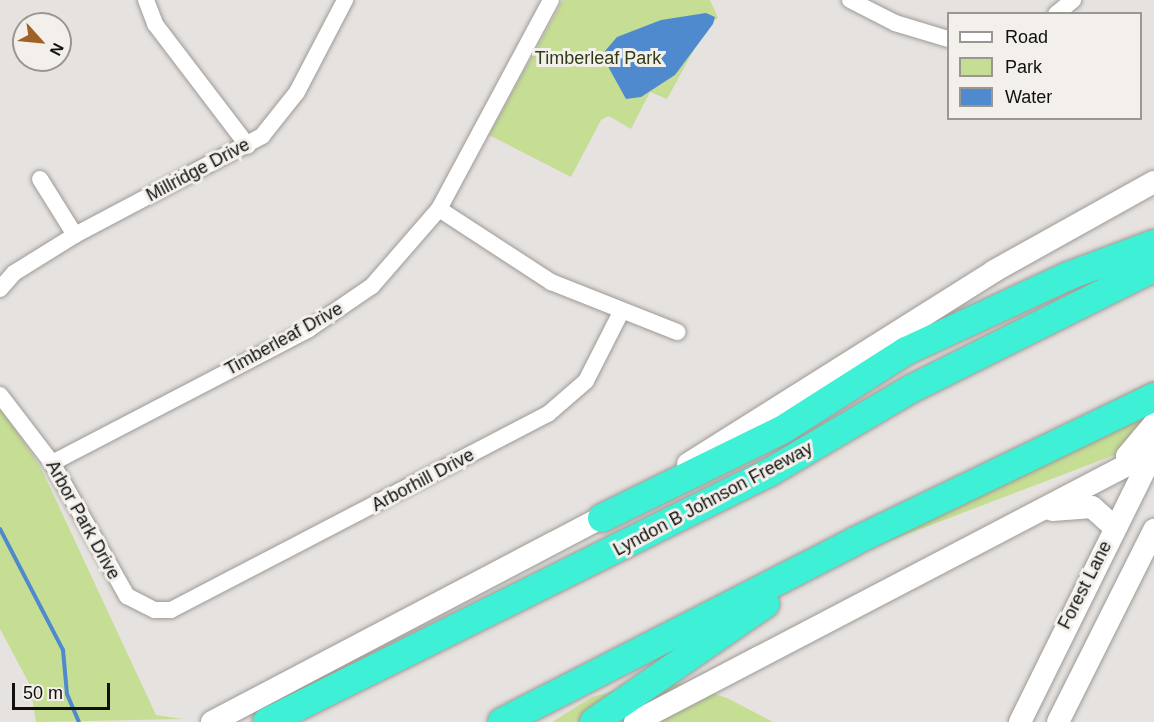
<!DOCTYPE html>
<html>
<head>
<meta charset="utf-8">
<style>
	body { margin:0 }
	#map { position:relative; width:1154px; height:722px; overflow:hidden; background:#e6e2df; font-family:Arial,sans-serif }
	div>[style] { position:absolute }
	.green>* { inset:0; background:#c6de94 }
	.water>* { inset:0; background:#4f8ace }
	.stream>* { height:4px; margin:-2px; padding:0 2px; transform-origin:2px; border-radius:2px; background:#4f8ace }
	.roads { filter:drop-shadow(0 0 2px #9d9a96) drop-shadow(0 0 2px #9d9a96) }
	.street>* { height:16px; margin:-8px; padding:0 8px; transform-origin:8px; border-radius:8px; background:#fff }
	.secondary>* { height:22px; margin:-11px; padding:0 11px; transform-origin:11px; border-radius:11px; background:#fff }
	.highway>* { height:28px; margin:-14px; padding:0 14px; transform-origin:14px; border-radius:14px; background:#3ef0d6 }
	span { translate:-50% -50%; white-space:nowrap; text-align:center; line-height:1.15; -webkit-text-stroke:6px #f3f0ec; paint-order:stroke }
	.park-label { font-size:18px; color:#313c16 }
	.street-label { font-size:18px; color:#11100f }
	.legend { position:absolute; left:947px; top:12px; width:195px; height:108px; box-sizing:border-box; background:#f3f0ec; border:2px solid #999694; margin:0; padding:8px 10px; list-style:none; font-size:18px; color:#11100f }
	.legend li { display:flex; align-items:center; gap:12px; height:30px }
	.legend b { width:30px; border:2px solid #999694 }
	.north { position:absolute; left:12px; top:12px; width:60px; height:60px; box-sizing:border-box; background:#f3f0ec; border:2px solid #999694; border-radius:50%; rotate:117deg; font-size:16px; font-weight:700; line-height:24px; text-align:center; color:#11100f }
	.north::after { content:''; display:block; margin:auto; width:21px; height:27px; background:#9f6226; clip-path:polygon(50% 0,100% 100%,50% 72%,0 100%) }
	.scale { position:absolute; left:12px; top:683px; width:98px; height:27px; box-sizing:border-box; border:3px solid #11100f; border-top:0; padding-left:8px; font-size:18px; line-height:21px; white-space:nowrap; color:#11100f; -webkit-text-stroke:4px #f3f0ec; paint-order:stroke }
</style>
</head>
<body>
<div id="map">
	<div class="green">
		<div style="clip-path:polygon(563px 0,710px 0,718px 18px,707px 26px,667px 99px,650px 92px,631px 129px,609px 116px,601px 120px,571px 177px,489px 135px)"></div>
		<div style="clip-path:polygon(1154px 380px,1154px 440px,713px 608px,994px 461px)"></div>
		<div style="clip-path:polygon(0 406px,41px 468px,156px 715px,183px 719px,36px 722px,30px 685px,0 629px)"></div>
		<div style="clip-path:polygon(640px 684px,684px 684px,727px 698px,773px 722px,552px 722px,592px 697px)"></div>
	</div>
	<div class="water">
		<div style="clip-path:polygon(706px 13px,715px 17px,713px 24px,675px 75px,641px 97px,626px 99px,605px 61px,605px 51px,617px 37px,661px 20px)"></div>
	</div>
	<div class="stream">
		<div style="left:0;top:529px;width:136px;rotate:62.5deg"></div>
		<div style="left:63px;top:650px;width:44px;rotate:84.8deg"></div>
		<div style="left:67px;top:694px;width:30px;rotate:67deg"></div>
	</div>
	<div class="roads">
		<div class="street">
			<div style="left:146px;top:0;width:26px;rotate:69deg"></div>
			<div style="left:155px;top:24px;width:153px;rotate:52.7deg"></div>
			<div style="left:850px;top:0;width:51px;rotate:27.1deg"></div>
			<div style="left:895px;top:23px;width:55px;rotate:16.8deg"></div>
			<div style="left:1056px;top:14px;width:22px;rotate:-39deg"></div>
			<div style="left:40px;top:179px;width:66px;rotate:58deg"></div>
			<div style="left:439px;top:209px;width:134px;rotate:33.1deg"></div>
			<div style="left:551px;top:282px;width:136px;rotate:21.6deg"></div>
			<div style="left:0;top:289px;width:21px;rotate:-49deg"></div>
			<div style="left:14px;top:273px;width:72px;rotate:-31.9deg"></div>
			<div style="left:75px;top:235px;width:212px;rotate:-27.9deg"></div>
			<div style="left:262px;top:136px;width:56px;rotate:-51.5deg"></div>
			<div style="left:297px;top:92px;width:104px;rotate:-62.4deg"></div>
			<div style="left:0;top:395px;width:86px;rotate:52.6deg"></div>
			<div style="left:52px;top:463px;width:153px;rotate:60.6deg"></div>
			<div style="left:127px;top:596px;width:31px;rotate:27deg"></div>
			<div style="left:155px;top:610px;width:16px"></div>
			<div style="left:171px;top:610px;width:425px;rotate:-27.5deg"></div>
			<div style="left:548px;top:414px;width:50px;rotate:-41deg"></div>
			<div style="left:586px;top:381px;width:77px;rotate:-63.1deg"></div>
			<div style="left:52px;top:463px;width:290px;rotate:-27.5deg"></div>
			<div style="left:309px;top:329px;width:76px;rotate:-34.3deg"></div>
			<div style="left:372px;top:286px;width:102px;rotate:-49deg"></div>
			<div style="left:439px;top:209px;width:237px;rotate:-61.8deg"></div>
		</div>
		<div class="secondary">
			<div style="left:1127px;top:456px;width:42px;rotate:-49.8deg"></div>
			<div style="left:688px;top:464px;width:362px;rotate:-32.2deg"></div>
			<div style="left:994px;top:271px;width:183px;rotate:-29.1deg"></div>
			<div style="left:1052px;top:510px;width:40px;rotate:-4.3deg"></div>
			<div style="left:1092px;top:507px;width:31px;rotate:42deg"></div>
			<div style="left:212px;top:722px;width:455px;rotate:-27.7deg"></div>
			<div style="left:635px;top:722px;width:585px;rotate:-27.57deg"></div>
			<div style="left:1020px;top:722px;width:302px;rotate:-63.7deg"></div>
			<div style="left:1058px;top:722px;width:215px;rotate:-63.4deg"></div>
		</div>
		<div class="highway">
			<div style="left:602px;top:518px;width:200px;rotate:-26.1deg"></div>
			<div style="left:782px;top:430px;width:147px;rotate:-32.5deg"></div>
			<div style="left:906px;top:351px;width:179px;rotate:-24.8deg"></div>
			<div style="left:1068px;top:276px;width:92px;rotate:-20.4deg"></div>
			<div style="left:267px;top:722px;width:562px;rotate:-26.43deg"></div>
			<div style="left:770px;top:472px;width:164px;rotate:-30.5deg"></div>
			<div style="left:911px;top:389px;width:271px;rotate:-26.5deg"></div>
			<div style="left:502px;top:722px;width:394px;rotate:-27.1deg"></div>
			<div style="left:853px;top:542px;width:334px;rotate:-25.7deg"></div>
			<div style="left:594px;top:722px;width:208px;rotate:-34.6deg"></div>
		</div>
	</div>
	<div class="park-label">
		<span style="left:598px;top:58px">Timberleaf Park</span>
	</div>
	<div class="street-label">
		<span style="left:198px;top:170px;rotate:-28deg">Millridge Drive</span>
		<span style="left:284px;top:339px;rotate:-29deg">Timberleaf Drive</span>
		<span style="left:423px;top:480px;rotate:-28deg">Arborhill Drive</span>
		<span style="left:713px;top:499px;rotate:-28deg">Lyndon B Johnson Freeway</span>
		<span style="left:83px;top:520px;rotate:61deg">Arbor Park Drive</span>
		<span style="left:1085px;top:585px;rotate:-63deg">Forest Lane</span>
	</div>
	<ul class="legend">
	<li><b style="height:8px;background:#fff"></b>Road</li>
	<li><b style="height:16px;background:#c6de94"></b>Park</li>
	<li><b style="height:16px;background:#4f8ace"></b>Water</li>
	</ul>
	<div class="north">N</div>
	<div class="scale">50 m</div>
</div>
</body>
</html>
